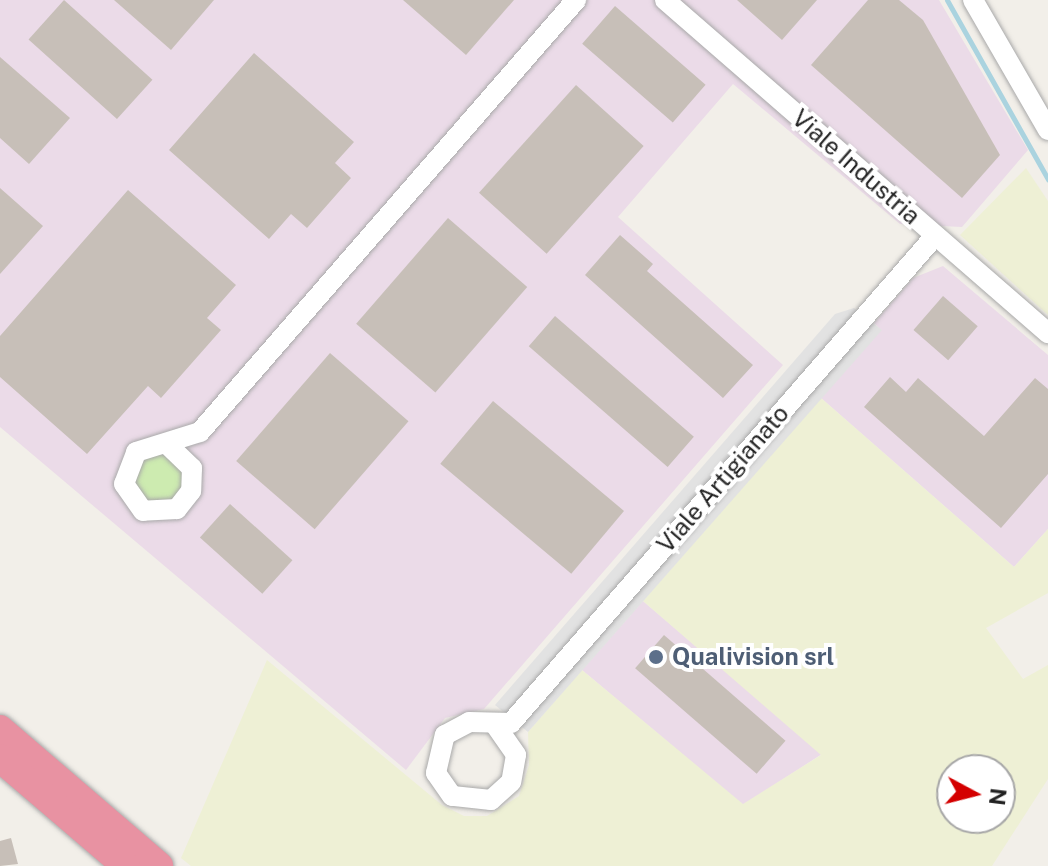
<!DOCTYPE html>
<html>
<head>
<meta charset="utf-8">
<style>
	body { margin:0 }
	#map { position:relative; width:1048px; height:866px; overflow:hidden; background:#f2efe9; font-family:"Public Sans",sans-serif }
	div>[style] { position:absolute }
	.industrial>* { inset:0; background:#ebdbe8 }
	.farmland>* { inset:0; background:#eef0d5 }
	.grass>* { inset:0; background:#cdebb0 }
	.round { border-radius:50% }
	.parking>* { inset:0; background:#e2e2e2 }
	.stream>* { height:5px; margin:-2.5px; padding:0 2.5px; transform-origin:2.5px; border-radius:2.5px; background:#aad3df }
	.building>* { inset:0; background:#c7bfb8; transform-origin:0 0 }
	.roads { filter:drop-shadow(0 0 2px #a9a9a9) drop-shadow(0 0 2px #a9a9a9) }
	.minor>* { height:20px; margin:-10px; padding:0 10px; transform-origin:10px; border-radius:10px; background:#fff }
	.highway>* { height:28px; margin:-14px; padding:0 14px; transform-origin:14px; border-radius:14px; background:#e892a2 }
	.dots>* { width:22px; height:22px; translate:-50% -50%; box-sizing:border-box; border:4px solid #fff; border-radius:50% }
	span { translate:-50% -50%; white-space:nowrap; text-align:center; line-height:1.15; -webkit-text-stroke:8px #fff; paint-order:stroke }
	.street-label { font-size:24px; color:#222 }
	.service-label { font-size:24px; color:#4e5e75; font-weight:700 }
	.left { translate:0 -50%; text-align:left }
	.north { position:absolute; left:936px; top:754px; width:80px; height:80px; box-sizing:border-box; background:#fff; border:2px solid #a7a7a7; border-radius:50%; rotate:97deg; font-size:22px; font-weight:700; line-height:32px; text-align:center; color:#222 }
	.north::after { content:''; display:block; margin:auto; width:28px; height:36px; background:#d40000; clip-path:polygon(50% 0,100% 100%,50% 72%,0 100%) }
</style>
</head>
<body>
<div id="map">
	<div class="industrial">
		<div style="clip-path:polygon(0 0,939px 0,1028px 150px,962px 227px,900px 224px,733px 84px,618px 217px,783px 365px,484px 709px,445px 718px,406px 770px,0 427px)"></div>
		<div style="clip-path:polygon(943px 266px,1048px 355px,1048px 529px,1014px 567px,821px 398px,881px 330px,874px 323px,913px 278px)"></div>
		<div style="clip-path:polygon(643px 601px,822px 754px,743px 805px,582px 670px)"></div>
	</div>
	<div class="farmland">
		<div style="clip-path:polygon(1026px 168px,1048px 201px,1048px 315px,960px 235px)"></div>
		<div style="clip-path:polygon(evenodd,821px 398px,1014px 567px,1048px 529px,1048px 593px,986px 628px,1023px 679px,1048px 665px,1048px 779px,992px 866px,191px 866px,181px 858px,267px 660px,442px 805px,464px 816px,487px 816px,519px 796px,529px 765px,528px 732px,582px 670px,743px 804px,821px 755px,643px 601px,821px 398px,952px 770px,1000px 770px,1000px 818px,952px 818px,952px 770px)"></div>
	</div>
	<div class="grass">
		<div class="round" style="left:133px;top:454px;width:50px;height:50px"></div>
	</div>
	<div class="parking">
		<div style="clip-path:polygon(854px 308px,882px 330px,528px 732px,495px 705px,835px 314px)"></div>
	</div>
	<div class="stream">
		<div style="left:947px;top:0;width:206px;rotate:60.6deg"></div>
	</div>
	<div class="building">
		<div style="left:64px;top:0;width:119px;height:53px;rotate:42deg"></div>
		<div style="clip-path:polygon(114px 0,214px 0,171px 50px)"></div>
		<div style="clip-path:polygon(403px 0,514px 0,466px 55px)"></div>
		<div style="clip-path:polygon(737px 0,817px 0,782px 40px)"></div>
		<div style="clip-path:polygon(868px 0,899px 0,923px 20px,1000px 155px,962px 198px,811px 65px)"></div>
		<div style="left:615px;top:6px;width:120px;height:50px;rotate:41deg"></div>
		<div style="clip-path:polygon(254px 53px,354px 142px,335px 163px,351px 178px,307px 228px,291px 214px,269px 239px,169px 150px)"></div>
		<div style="clip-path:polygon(0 57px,70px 118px,29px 164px,0 138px)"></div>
		<div style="left:576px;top:85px;width:91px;height:145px;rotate:42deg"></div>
		<div style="clip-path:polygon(0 188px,43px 226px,0 274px)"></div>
		<div style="clip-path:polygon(128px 190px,236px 285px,207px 318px,221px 330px,161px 398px,148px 386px,87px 454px,0 377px,0 336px)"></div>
		<div style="left:448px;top:218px;width:105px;height:140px;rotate:41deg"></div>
		<div style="clip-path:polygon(620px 235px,653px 264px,647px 271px,753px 365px,723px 398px,585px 275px)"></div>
		<div style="left:943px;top:296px;width:46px;height:45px;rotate:41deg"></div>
		<div style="left:555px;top:316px;width:184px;height:40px;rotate:41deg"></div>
		<div style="left:330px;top:353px;width:104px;height:143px;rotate:41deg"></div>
		<div style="clip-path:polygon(890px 377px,906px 392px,918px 378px,984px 436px,1035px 378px,1048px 389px,1048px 474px,1001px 528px,864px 407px)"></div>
		<div style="left:493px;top:401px;width:171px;height:82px;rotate:40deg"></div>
		<div style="left:230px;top:504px;width:84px;height:45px;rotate:42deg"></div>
		<div style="left:664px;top:635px;width:161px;height:44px;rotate:41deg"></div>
		<div style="clip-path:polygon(11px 838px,18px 864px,0 866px,0 841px)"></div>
	</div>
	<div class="roads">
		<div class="minor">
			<div style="left:665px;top:0;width:508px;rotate:41.01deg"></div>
			<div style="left:973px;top:0;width:150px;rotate:60deg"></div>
			<div style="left:169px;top:446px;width:32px;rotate:44deg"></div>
			<div style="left:192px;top:468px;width:23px;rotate:92deg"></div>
			<div style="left:191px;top:491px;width:23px;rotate:128deg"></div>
			<div style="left:177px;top:509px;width:34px;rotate:177deg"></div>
			<div style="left:143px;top:511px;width:33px;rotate:-125deg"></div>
			<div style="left:124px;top:484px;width:34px;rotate:-69deg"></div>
			<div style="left:136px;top:452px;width:67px;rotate:-17.4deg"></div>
			<div style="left:200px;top:432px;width:573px;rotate:-48.96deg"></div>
			<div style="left:511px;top:723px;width:646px;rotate:-48.96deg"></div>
			<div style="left:496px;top:726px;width:35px;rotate:55deg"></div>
			<div style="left:516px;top:755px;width:27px;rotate:100deg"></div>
			<div style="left:511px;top:782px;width:27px;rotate:138deg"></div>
			<div style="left:491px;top:800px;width:39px;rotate:-174deg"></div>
			<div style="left:452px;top:796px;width:28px;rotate:-125deg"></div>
			<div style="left:436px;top:773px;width:39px;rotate:-77deg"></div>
			<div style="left:445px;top:735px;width:27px;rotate:-28deg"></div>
			<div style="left:469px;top:722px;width:42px;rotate:1.4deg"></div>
		</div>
		<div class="highway">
			<div style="left:0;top:729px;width:210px;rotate:40.7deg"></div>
			<div style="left:0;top:758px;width:166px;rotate:40.6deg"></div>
		</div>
	</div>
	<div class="dots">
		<div style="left:656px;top:657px;background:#5c6f8a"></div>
	</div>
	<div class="street-label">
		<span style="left:856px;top:167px;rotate:41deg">Viale Industria</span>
		<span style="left:723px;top:479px;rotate:-49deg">Viale Artigianato</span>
	</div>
	<div class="service-label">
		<span class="left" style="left:672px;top:657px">Qualivision srl</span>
	</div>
	<div class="north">N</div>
</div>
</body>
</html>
